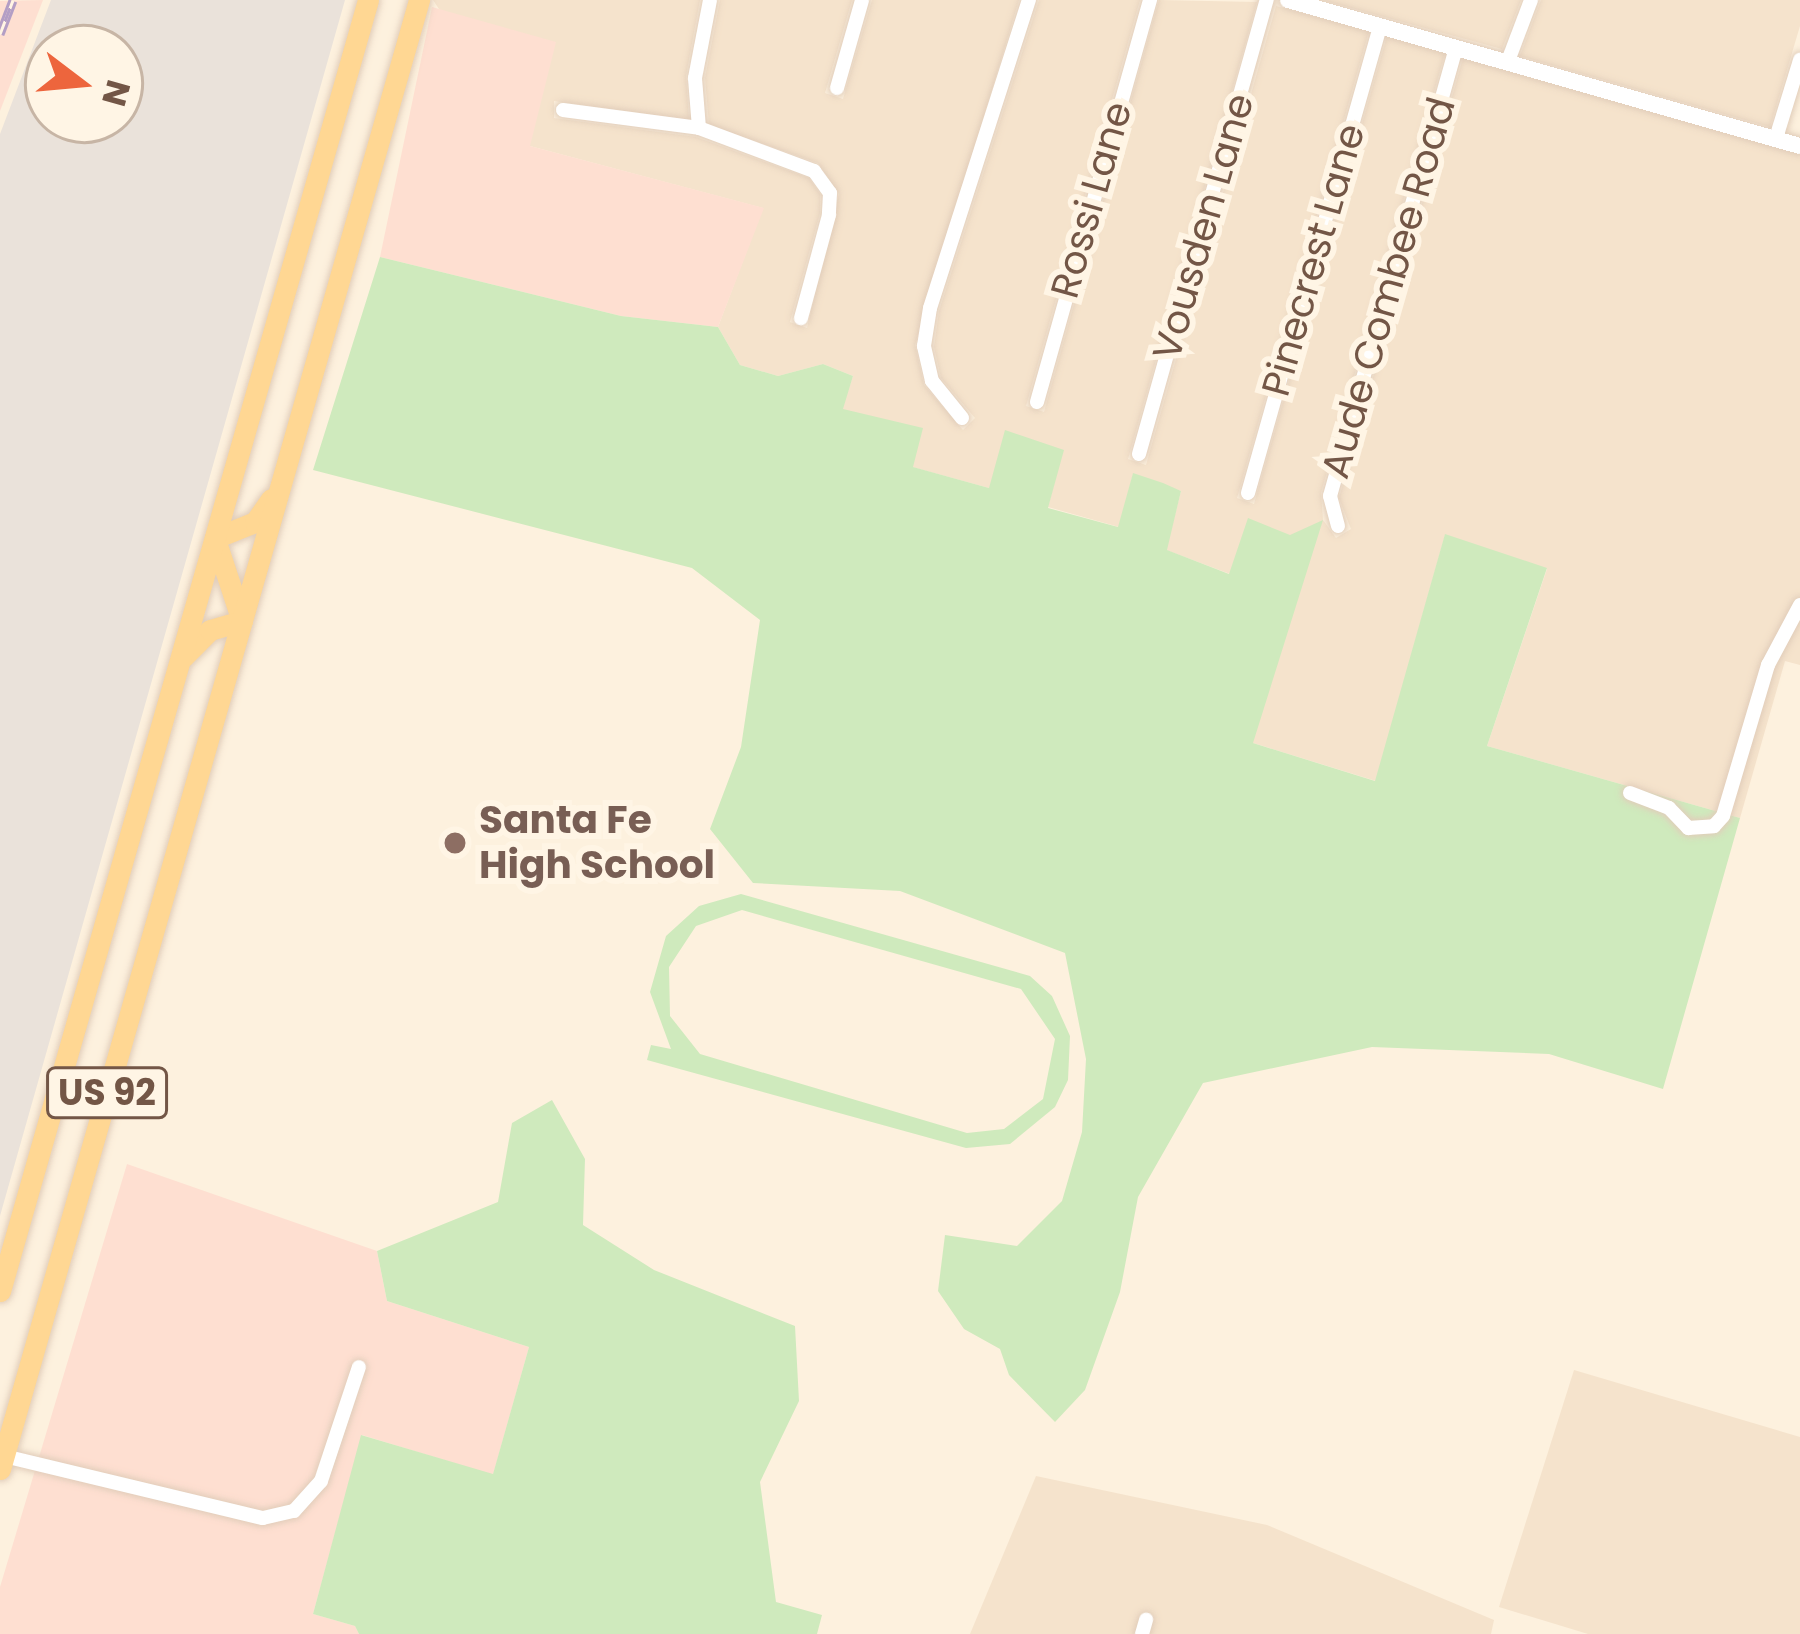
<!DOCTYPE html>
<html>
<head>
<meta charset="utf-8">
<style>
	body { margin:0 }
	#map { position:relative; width:1800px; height:1634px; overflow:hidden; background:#fdf1de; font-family:Poppins,sans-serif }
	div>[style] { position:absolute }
	.residential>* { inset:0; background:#f5e3cc }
	.commercial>* { inset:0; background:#fedfd1 }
	.industrial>* { inset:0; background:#eae2da }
	.green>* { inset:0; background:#cfeabd }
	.roads { filter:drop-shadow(0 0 3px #e1cdba) drop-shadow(0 0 3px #e1cdba) }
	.minor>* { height:14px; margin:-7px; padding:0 7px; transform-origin:7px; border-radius:7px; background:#fff }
	.tertiary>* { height:16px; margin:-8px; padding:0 8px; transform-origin:8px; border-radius:8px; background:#fff }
	.primary>* { height:21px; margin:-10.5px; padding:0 10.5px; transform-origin:10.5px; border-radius:10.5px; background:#ffd793 }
	.rail>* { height:9px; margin-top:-4.5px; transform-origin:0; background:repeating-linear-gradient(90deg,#fff5e5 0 14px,#b39ec5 0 28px); box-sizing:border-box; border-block:3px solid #b39ec5 }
	.dots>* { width:33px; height:33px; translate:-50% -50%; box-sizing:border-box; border:6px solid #fff5e5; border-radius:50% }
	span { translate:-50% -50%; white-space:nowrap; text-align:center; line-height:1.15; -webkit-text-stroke:12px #fff5e5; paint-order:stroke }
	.shield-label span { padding:3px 9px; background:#fff5e5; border:3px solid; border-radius:9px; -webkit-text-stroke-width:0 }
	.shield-label { font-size:36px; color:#735646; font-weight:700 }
	.street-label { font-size:39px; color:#735646 }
	.education-label { font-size:39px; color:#785e54; font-weight:700 }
	.left { translate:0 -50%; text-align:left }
	.north { position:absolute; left:24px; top:24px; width:120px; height:120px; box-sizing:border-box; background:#fff5e5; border:3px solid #c7b5a5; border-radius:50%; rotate:106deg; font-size:33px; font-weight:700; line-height:48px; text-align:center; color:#735646 }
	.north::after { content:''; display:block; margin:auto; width:42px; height:54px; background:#ed653d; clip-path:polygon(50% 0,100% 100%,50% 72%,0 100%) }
</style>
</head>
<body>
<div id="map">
	<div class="residential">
		<div style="clip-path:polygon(433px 0,700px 0,686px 76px,689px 120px,554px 101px,554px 118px,696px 137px,809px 178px,820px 194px,820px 213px,790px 322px,807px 328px,839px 194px,818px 163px,709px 125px,705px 78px,720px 0,852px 0,825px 93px,843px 99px,872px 0,1019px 0,915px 345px,924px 385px,963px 430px,975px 418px,941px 378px,934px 347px,939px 311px,1039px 0,1140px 0,1026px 406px,1044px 412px,1159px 0,1257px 2px,1128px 459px,1146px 465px,1276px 6px,1369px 31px,1237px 498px,1254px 504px,1387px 36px,1445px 53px,1321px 493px,1323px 520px,1336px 538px,1351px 529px,1339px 498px,1463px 58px,1800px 154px,1800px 665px,1785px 661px,1740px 818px,1487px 746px,1547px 569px,1445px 535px,1376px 781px,1253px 743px,1230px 574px,1166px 550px,1181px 491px,1133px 474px,1119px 527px,1048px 507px,1063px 450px,989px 488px,912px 467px,842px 409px,853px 376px,823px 364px,778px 376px,740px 365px,718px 327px,763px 208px,530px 146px)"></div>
		<div style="clip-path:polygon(1322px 0,1521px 0,1502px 49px)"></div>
		<div style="clip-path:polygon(1541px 0,1800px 0,1800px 26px,1770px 127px,1520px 56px)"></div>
		<div style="clip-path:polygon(1574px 1370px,1800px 1437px,1800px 1634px,1588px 1634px,1499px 1607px)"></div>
		<div style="clip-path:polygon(1036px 1476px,1267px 1525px,1494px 1620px,1491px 1634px,970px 1634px)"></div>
	</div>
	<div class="commercial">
		<div style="clip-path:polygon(43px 0,0 111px,0 1px)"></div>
		<div style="clip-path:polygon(432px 7px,556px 42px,530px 146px,764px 208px,718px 327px,621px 316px,380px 257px)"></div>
		<div style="clip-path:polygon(127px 1164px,377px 1251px,387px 1301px,529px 1347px,493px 1475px,362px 1435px,313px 1614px,355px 1626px,359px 1634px,0 1634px,0 1587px)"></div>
	</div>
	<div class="industrial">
		<div style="clip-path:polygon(evenodd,51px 0,345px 0,0 1216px,0 134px,51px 0,120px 48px,120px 120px,48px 120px,48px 48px,120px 48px)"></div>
	</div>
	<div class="green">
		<div style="clip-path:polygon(380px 257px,621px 316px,718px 327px,740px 365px,778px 376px,823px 364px,853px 376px,843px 409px,923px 428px,913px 467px,989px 488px,1005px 430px,1064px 450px,1048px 508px,1118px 527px,1133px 473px,1163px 483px,1181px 491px,1167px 550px,1229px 574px,1248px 518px,1290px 535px,1323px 520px,1253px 743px,1375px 781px,1445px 534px,1547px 568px,1487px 746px,1740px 818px,1663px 1089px,1549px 1054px,1372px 1047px,1203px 1083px,1138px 1197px,1120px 1292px,1085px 1390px,1055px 1422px,1009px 1375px,1000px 1349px,964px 1329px,938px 1291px,945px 1235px,1017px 1246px,1062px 1201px,1082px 1132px,1086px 1059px,1065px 953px,900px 891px,753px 883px,710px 829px,741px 747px,760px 620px,692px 568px,313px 470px)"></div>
		<div style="clip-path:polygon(evenodd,741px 894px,1030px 976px,1052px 996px,1070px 1036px,1068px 1080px,1055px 1107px,1010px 1144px,966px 1148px,647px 1060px,651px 1045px,671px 1049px,650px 992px,666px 936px,699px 906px,741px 894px,742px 910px,1021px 989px,1055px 1039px,1043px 1099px,1004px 1129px,967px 1133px,700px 1054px,670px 1016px,669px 967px,696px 926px,742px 910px)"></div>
		<div style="clip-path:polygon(552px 1100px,585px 1159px,583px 1225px,654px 1270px,795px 1326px,799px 1401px,760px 1482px,776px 1602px,822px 1615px,817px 1634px,359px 1634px,355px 1626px,313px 1614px,361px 1435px,493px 1474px,529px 1347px,387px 1301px,377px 1251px,498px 1202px,512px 1123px)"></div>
	</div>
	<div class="roads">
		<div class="minor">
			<div style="left:1508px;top:61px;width:65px;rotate:-69.3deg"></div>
			<div style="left:837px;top:88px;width:91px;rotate:-74.1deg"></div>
			<div style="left:563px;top:110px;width:137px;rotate:7.5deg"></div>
			<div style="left:699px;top:128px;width:123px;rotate:20.5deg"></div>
			<div style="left:814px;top:171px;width:27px;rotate:54deg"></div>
			<div style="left:830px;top:193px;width:22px;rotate:93deg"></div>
			<div style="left:829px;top:215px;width:107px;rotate:105.2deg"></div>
			<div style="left:699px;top:128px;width:50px;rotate:-94.6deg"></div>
			<div style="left:695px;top:78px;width:79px;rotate:-79.1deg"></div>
			<div style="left:1776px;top:138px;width:82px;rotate:-72.9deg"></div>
			<div style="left:1037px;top:402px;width:418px;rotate:-74.3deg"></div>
			<div style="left:962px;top:418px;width:48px;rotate:-129deg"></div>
			<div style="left:932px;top:381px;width:36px;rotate:-103deg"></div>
			<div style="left:924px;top:346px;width:38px;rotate:-81deg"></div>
			<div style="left:930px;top:308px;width:324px;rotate:-72.2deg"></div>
			<div style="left:1139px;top:454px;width:472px;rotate:-74.3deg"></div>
			<div style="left:1248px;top:493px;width:485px;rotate:-74.2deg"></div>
			<div style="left:1338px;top:526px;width:31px;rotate:-105deg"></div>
			<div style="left:1330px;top:496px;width:466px;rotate:-74.3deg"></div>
			<div style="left:1630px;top:793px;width:42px;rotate:21deg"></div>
			<div style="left:1669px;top:808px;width:28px;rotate:46deg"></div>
			<div style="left:1688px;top:828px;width:26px;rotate:-4deg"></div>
			<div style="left:1714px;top:826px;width:13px;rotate:-48deg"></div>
			<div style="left:1723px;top:816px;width:158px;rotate:-73.4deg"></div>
			<div style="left:1768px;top:665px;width:68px;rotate:-61.9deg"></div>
			<div style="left:4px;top:1456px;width:266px;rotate:13.5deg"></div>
			<div style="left:263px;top:1518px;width:32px;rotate:-13deg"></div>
			<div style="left:294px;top:1511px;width:40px;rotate:-48deg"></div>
			<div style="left:321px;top:1481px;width:120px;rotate:-71.6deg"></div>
			<div style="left:1142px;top:1634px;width:15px;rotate:-74deg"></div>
		</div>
		<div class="tertiary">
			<div style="left:1288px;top:0;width:532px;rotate:15.92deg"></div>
		</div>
		<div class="primary">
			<div style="left:215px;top:538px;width:43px;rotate:-21.8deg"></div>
			<div style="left:255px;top:522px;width:28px;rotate:-55deg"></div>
			<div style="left:215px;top:539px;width:86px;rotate:71.8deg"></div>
			<div style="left:183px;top:657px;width:38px;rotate:-45deg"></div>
			<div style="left:210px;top:630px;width:33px;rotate:-16deg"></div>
			<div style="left:0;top:1291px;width:1342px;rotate:-74.09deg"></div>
			<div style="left:0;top:1469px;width:1528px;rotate:-74.08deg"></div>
		</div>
	</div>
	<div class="rail">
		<div style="left:0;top:34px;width:36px;rotate:-69deg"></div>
	</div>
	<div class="dots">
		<div style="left:455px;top:843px;background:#8d6e63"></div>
	</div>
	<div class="shield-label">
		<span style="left:107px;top:1093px">US 92</span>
	</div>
	<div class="street-label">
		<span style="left:1092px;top:200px;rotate:-74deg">Rossi Lane</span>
		<span style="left:1204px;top:227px;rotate:-74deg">Vousden Lane</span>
		<span style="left:1314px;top:260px;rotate:-74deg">Pinecrest Lane</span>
		<span style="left:1389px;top:288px;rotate:-74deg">Aude Combee Road</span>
	</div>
	<div class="education-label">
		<span class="left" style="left:479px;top:843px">Santa Fe<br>High School</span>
	</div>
	<div class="north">N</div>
</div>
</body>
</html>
